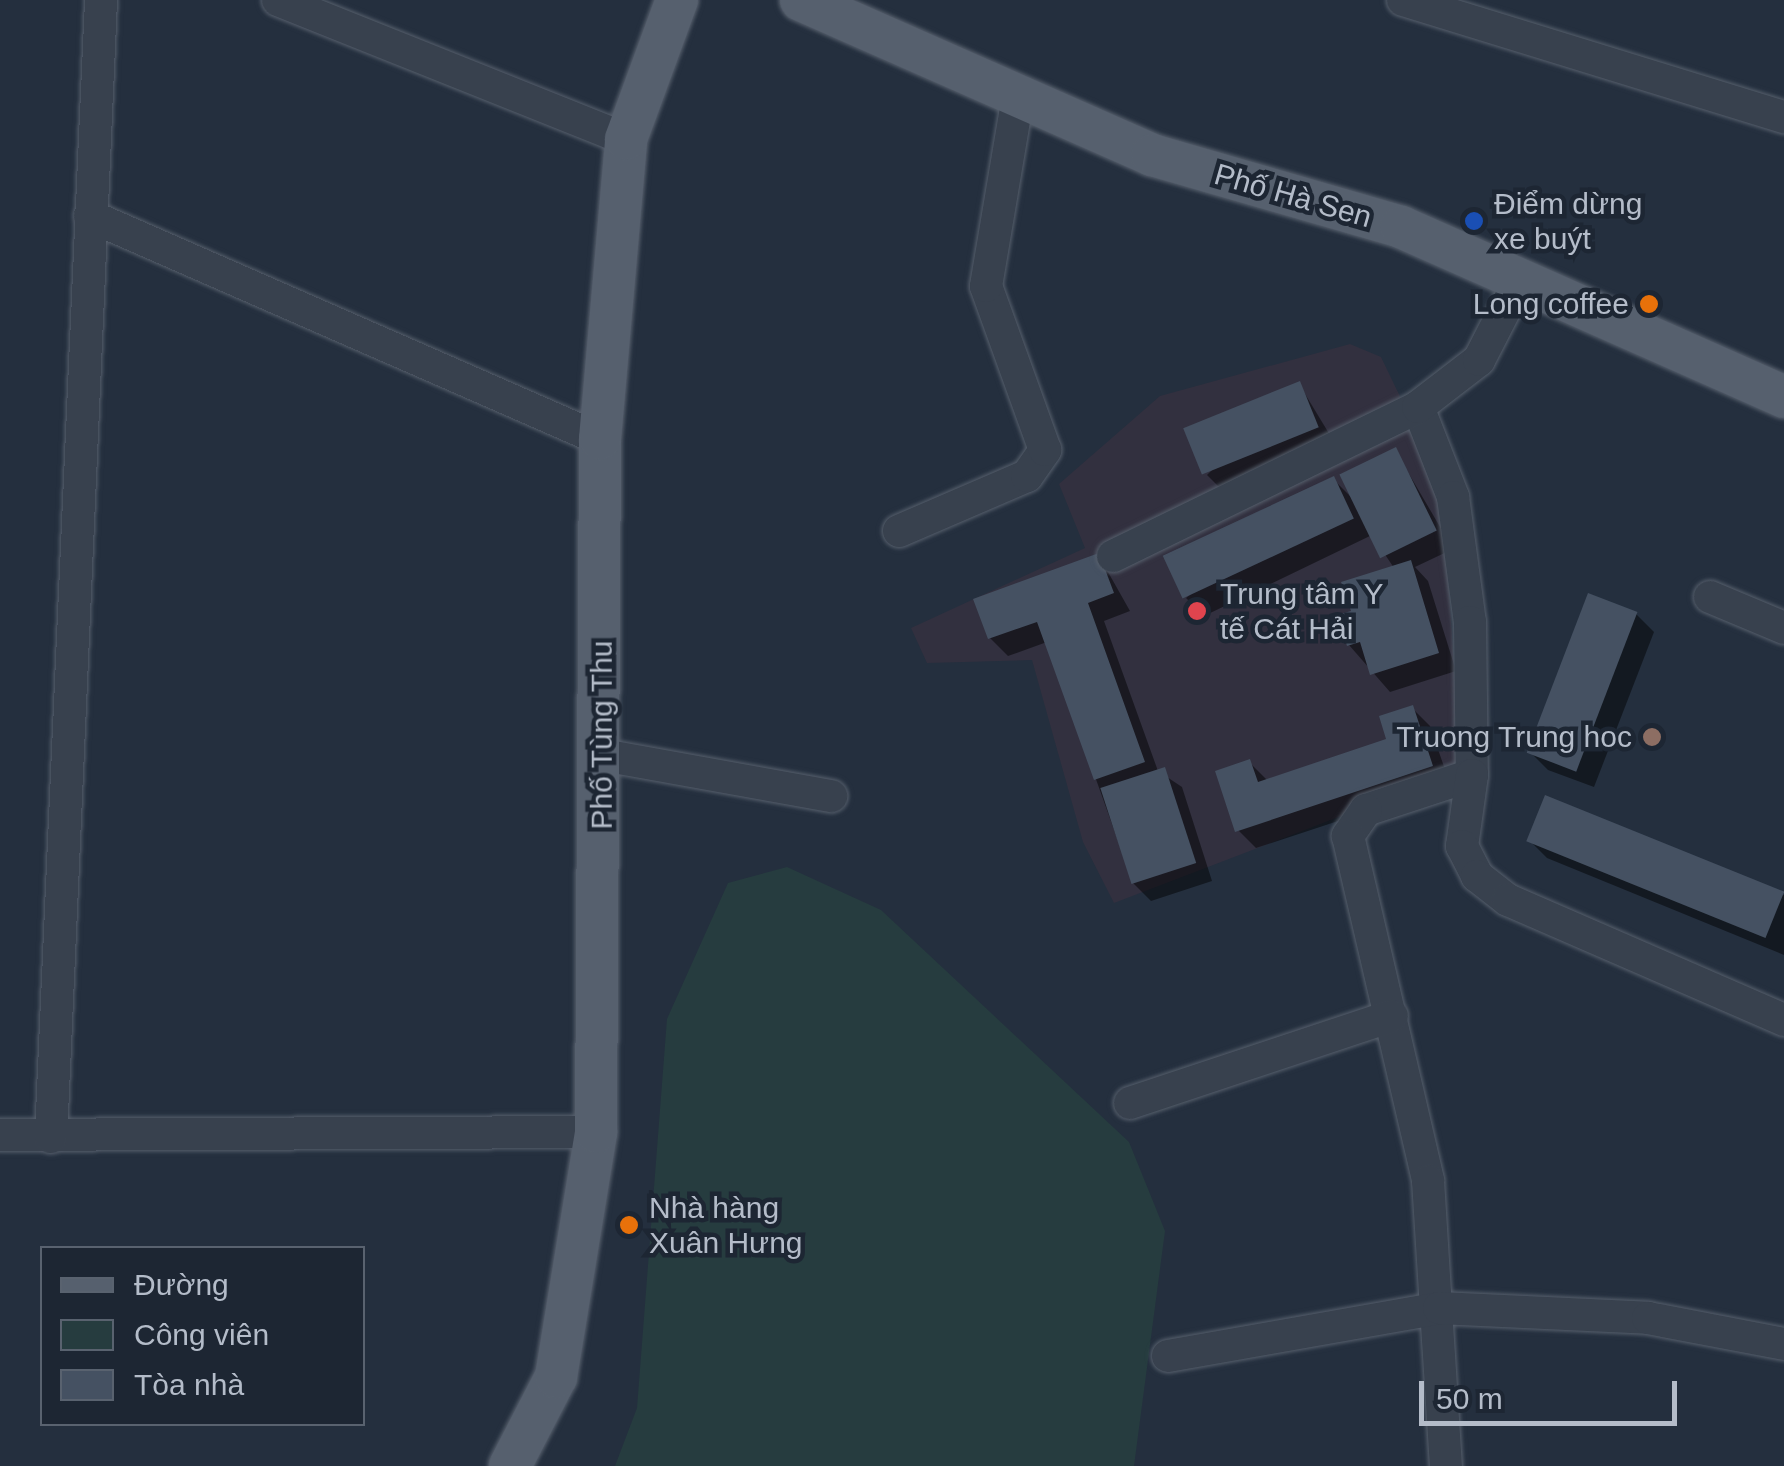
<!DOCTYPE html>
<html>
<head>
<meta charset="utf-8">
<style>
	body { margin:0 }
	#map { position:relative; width:1784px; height:1466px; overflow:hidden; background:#242f3e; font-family:Helvetica,sans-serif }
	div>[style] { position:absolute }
	.medical>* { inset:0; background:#32303f }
	.green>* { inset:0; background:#263c3f }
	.shadow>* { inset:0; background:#0007 }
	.building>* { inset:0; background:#455162; transform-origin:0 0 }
	.roads { filter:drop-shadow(0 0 2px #565f6c) drop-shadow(0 0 2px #565f6c) }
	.minor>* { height:32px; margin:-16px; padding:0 16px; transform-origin:16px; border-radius:16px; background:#38414e }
	.major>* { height:42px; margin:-21px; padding:0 21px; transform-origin:21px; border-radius:21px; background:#56606e }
	.dots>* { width:28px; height:28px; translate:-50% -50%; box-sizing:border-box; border:5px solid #1d2633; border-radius:50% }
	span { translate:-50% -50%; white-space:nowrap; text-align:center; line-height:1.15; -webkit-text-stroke:9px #1d2633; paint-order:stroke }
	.street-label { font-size:30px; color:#b4bcc9 }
	.poi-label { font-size:30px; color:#b4bcc9 }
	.left { translate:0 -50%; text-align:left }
	.right { translate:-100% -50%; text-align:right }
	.legend { position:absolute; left:40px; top:1246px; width:325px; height:180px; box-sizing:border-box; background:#1d2633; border:2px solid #59626f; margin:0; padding:12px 18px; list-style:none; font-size:30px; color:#b4bcc9 }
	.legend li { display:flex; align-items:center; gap:20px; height:50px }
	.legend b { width:50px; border:2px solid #59626f }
	.scale { position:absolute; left:1419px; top:1381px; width:258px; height:45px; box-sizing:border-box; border:5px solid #b4bcc9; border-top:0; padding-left:12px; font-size:30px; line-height:35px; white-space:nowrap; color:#b4bcc9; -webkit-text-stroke:8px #1d2633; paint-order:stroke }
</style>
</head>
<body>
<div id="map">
	<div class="medical">
		<div style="clip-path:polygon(1350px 344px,1381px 357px,1420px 438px,1445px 530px,1461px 770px,1114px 903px,1083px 842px,1032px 660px,927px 663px,911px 628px,1085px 548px,1059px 484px,1160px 396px)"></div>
	</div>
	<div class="green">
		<div style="clip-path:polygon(787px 867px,881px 910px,1129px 1142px,1165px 1231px,1134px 1466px,615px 1466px,637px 1408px,667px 1019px,728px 883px)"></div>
	</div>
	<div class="shadow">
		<div style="clip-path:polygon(1299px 384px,1336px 445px,1225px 493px,1207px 475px)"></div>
		<div style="clip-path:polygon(1395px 450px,1453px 549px,1415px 567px,1428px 581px,1456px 671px,1390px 692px,1349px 645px,1354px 612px,1394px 568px,1372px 535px,1204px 616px,1186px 598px,1333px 479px,1354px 500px)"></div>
		<div style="clip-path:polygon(1099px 556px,1130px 611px,1104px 621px,1158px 771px,1182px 787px,1212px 881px,1151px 901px,1133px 883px,1047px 642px,1008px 656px,990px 638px)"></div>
		<div style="clip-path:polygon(1636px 614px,1654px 632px,1594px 787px,1548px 770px,1530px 752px)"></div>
		<div style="clip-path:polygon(1412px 708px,1430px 726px,1450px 784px,1256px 848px,1238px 830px,1249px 762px,1268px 781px,1389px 741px)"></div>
		<div style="clip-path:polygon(1529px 840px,1784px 895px,1784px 955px,1547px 858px)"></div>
	</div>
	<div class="building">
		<div style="left:1300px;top:381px;width:50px;height:126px;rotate:68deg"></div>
		<div style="left:1396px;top:447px;width:93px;height:63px;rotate:64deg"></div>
		<div style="left:1334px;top:476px;width:47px;height:189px;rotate:65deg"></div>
		<div style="clip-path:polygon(1099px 553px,1114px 593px,1088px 603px,1145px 762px,1094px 780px,1037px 622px,988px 639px,973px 599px)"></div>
		<div style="clip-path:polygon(1411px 560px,1439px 653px,1370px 675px,1360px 642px,1347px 646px,1337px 615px,1351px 611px,1341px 582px)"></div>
		<div style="left:1588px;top:593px;width:53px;height:171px;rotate:21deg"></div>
		<div style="clip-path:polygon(1413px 705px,1433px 766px,1235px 832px,1215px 771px,1250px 759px,1258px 782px,1386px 739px,1379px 716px)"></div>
		<div style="left:1165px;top:767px;width:101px;height:68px;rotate:72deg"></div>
		<div style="left:1545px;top:795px;width:258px;height:50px;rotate:22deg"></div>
	</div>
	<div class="roads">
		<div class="minor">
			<div style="left:278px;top:0;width:375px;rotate:21.8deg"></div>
			<div style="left:1403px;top:0;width:399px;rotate:17.1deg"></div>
			<div style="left:90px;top:216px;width:557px;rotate:23.62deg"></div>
			<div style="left:1418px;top:407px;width:97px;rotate:68.7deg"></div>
			<div style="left:1453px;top:497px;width:126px;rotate:82.3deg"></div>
			<div style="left:1470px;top:622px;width:153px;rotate:89.3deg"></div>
			<div style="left:1472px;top:775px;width:112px;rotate:161.7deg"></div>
			<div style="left:1366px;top:810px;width:32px;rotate:125deg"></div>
			<div style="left:1348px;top:836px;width:354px;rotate:76.9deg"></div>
			<div style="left:1428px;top:1181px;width:286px;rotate:86.4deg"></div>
			<div style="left:899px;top:531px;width:139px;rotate:-23.3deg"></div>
			<div style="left:1027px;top:476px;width:32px;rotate:-55deg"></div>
			<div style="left:1045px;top:450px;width:174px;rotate:-109.8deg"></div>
			<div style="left:986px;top:286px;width:193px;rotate:-80.4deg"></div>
			<div style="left:1113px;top:556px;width:339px;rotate:-26deg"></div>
			<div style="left:1418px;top:407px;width:77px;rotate:-37.6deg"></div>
			<div style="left:1479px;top:360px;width:90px;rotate:-62.9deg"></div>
			<div style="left:1710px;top:597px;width:80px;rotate:22.7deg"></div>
			<div style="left:603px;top:755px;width:232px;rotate:10.2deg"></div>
			<div style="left:1472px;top:775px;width:72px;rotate:98deg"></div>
			<div style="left:1462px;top:846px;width:34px;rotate:63deg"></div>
			<div style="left:1477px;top:876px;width:39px;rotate:38deg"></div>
			<div style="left:1508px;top:900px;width:301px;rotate:23.5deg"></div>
			<div style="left:1130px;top:1103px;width:276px;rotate:-18.4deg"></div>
			<div style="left:0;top:1135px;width:596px;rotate:-0.29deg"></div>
			<div style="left:51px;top:1137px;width:1138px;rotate:-87.48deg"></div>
			<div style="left:1168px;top:1356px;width:275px;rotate:-10deg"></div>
			<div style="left:1439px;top:1308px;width:209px;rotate:2.7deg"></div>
			<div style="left:1648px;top:1318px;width:138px;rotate:10.8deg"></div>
		</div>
		<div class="major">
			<div style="left:801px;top:0;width:384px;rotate:23.8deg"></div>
			<div style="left:1152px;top:155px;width:259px;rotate:16.1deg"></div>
			<div style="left:1401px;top:227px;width:419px;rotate:23.9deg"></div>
			<div style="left:510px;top:1466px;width:100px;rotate:-62.7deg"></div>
			<div style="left:556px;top:1377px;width:248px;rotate:-80.7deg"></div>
			<div style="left:596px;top:1132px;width:693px;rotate:-89.67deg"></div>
			<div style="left:600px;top:439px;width:301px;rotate:-85deg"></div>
			<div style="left:626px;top:139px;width:148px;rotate:-69.9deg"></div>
		</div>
	</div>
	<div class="dots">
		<div style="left:1474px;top:221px;background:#1a4fb4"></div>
		<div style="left:1649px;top:304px;background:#e8710a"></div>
		<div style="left:1197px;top:611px;background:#e0444e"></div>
		<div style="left:1652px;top:737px;background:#8d6e63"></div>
		<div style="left:629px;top:1225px;background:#e8710a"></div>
	</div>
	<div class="street-label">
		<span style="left:1293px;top:196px;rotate:16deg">Phố Hà Sen</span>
		<span style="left:602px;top:735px;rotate:-90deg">Phố Tùng Thu</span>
	</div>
	<div class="poi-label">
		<span class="left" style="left:1494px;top:221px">Điểm dừng<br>xe buýt</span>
		<span class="right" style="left:1629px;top:304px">Long coffee</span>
		<span class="left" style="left:1220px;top:611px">Trung tâm Y<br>tế Cát Hải</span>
		<span class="right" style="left:1632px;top:737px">Truong Trung hoc</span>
		<span class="left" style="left:649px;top:1225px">Nhà hàng<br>Xuân Hưng</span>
	</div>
	<ul class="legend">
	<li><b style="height:12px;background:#56606e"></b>Đường</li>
	<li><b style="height:28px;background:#263c3f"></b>Công viên</li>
	<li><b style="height:28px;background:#455162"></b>Tòa nhà</li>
	</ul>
	<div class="scale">50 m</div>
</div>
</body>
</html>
